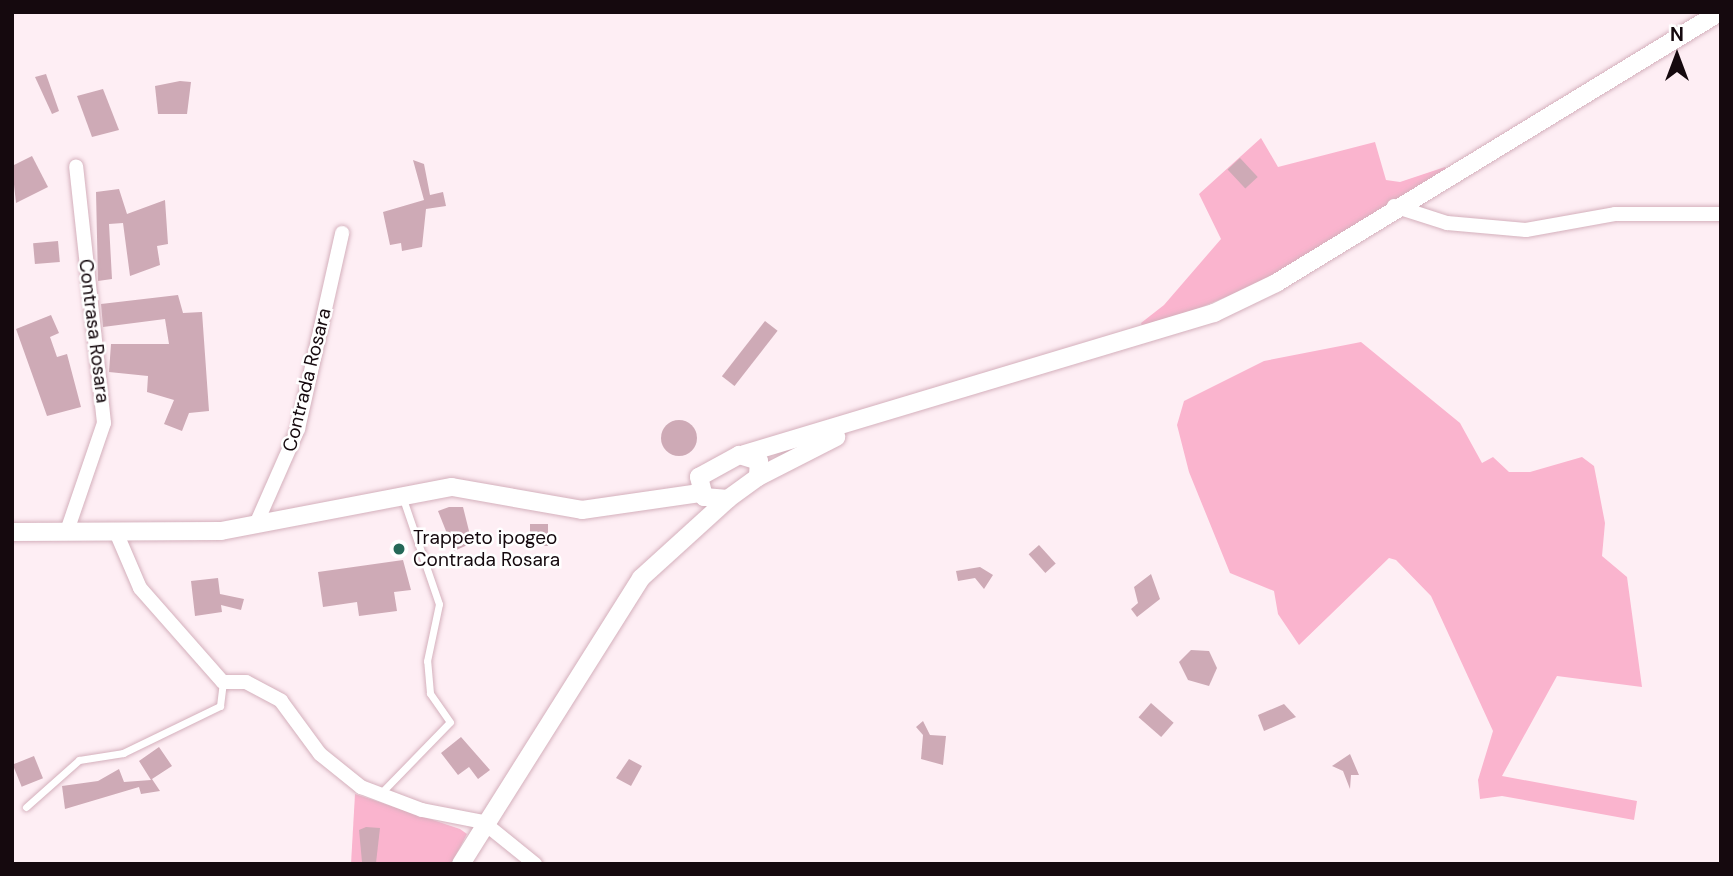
<!DOCTYPE html>
<html>
<head>
<meta charset="utf-8">
<style>
	body { margin:0 }
	#map { position:relative; width:1733px; height:876px; overflow:hidden; background:#feeef4; font-family:"DM Sans",sans-serif }
	div>[style] { position:absolute }
	.green>* { inset:0; background:#fab4ce }
	.building>* { inset:0; background:#ceaab6; transform-origin:0 0 }
	.round { border-radius:50% }
	.roads { filter:drop-shadow(0 0 2px #d4b0bc) drop-shadow(0 0 2px #d4b0bc) }
	.service>* { height:7px; margin:-3.5px; padding:0 3.5px; transform-origin:3.5px; border-radius:3.5px; background:#fff }
	.minor>* { height:14px; margin:-7px; padding:0 7px; transform-origin:7px; border-radius:7px; background:#fff }
	.tertiary>* { height:18px; margin:-9px; padding:0 9px; transform-origin:9px; border-radius:9px; background:#fff }
	.dots>* { width:19px; height:19px; translate:-50% -50%; box-sizing:border-box; border:4px solid #fff; border-radius:50% }
	span { translate:-50% -50%; white-space:nowrap; text-align:center; line-height:1.15; -webkit-text-stroke:5px #fff; paint-order:stroke }
	.street-label { font-size:19px; color:#15090e }
	.poi-label { font-size:19px; color:#15090e }
	.left { translate:0 -50%; text-align:left }
	.frame { position:absolute; inset:0; border:14px solid #15090e; pointer-events:none }
	.north { position:absolute; left:1642px; top:21px; width:70px; height:70px; -webkit-text-stroke:5px #fff; paint-order:stroke; rotate:0deg; font-size:19px; font-weight:700; line-height:28px; text-align:center; color:#15090e }
	.north::after { content:''; display:block; margin:auto; width:24px; height:32px; background:#15090e; clip-path:polygon(50% 0,100% 100%,50% 72%,0 100%) }
</style>
</head>
<body>
<div id="map">
	<div class="green">
		<div style="clip-path:polygon(1261px 138px,1278px 167px,1375px 142px,1386px 180px,1400px 182px,1445px 167px,1449px 172px,1281px 274px,1144px 331px,1141px 323px,1164px 305px,1221px 239px,1199px 194px)"></div>
		<div style="clip-path:polygon(1361px 342px,1460px 423px,1482px 463px,1493px 457px,1509px 472px,1530px 472px,1582px 457px,1594px 466px,1605px 523px,1602px 556px,1627px 577px,1642px 687px,1557px 676px,1502px 776px,1637px 801px,1634px 820px,1502px 796px,1480px 799px,1478px 780px,1493px 731px,1431px 596px,1396px 560px,1389px 558px,1299px 645px,1278px 614px,1274px 591px,1230px 573px,1189px 472px,1177px 425px,1184px 401px,1264px 361px)"></div>
		<div style="clip-path:polygon(355px 794px,460px 829px,467px 834px,451px 864px,351px 864px)"></div>
	</div>
	<div class="building">
		<div style="clip-path:polygon(46px 74px,59px 111px,52px 114px,35px 77px)"></div>
		<div style="clip-path:polygon(180px 81px,191px 82px,187px 114px,158px 114px,155px 86px)"></div>
		<div style="clip-path:polygon(103px 89px,119px 130px,92px 137px,77px 96px)"></div>
		<div style="clip-path:polygon(32px 156px,48px 187px,16px 203px,12px 166px)"></div>
		<div style="left:1240px;top:158px;width:26px;height:17px;rotate:47deg"></div>
		<div style="clip-path:polygon(413px 160px,424px 164px,430px 195px,443px 192px,446px 206px,426px 209px,422px 247px,402px 251px,401px 243px,390px 245px,383px 212px,424px 200px)"></div>
		<div style="clip-path:polygon(119px 189px,127px 214px,165px 200px,168px 244px,157px 246px,160px 265px,130px 276px,123px 223px,109px 224px,112px 279px,98px 281px,96px 192px)"></div>
		<div style="left:58px;top:241px;width:21px;height:25px;rotate:85deg"></div>
		<div style="clip-path:polygon(178px 295px,183px 313px,202px 312px,209px 411px,189px 413px,182px 431px,164px 424px,174px 400px,147px 392px,148px 376px,109px 372px,111px 344px,169px 344px,165px 319px,103px 327px,101px 304px)"></div>
		<div style="clip-path:polygon(51px 315px,59px 333px,50px 337px,57px 357px,67px 354px,81px 407px,47px 416px,16px 329px)"></div>
		<div style="left:765px;top:321px;width:16px;height:70px;rotate:38deg"></div>
		<div class="round" style="left:661px;top:420px;width:36px;height:36px"></div>
		<div style="clip-path:polygon(449px 507px,463px 507px,472px 543px,454px 551px,438px 511px)"></div>
		<div style="left:530px;top:524px;width:18px;height:22px"></div>
		<div style="left:1039px;top:545px;width:25px;height:14px;rotate:48deg"></div>
		<div style="clip-path:polygon(403px 560px,411px 590px,394px 592px,397px 611px,359px 616px,357px 602px,323px 607px,318px 572px)"></div>
		<div style="clip-path:polygon(980px 567px,993px 575px,984px 589px,975px 578px,958px 581px,956px 571px)"></div>
		<div style="clip-path:polygon(1151px 574px,1160px 599px,1137px 617px,1131px 609px,1138px 603px,1134px 587px)"></div>
		<div style="clip-path:polygon(218px 578px,220px 594px,244px 599px,241px 610px,221px 605px,222px 612px,195px 616px,191px 581px)"></div>
		<div style="clip-path:polygon(1191px 650px,1209px 651px,1217px 668px,1209px 686px,1188px 680px,1179px 662px)"></div>
		<div style="left:1151px;top:703px;width:30px;height:19px;rotate:41deg"></div>
		<div style="clip-path:polygon(1284px 704px,1296px 717px,1264px 731px,1258px 715px)"></div>
		<div style="clip-path:polygon(923px 721px,930px 735px,946px 736px,943px 765px,921px 759px,923px 735px,916px 727px)"></div>
		<div style="clip-path:polygon(461px 737px,490px 770px,478px 779px,469px 767px,458px 775px,441px 753px)"></div>
		<div style="clip-path:polygon(159px 747px,172px 766px,152px 779px,160px 791px,141px 794px,139px 787px,65px 809px,62px 786px,98px 781px,119px 769px,124px 782px,151px 780px,139px 761px)"></div>
		<div style="clip-path:polygon(1350px 754px,1359px 775px,1351px 775px,1350px 789px,1343px 771px,1332px 766px)"></div>
		<div style="left:34px;top:756px;width:24px;height:23px;rotate:68deg"></div>
		<div style="clip-path:polygon(629px 759px,642px 766px,631px 786px,616px 778px)"></div>
		<div style="clip-path:polygon(366px 827px,380px 828px,376px 863px,362px 862px,359px 830px)"></div>
	</div>
	<div class="roads">
		<div class="service">
			<div style="left:380px;top:794px;width:100px;rotate:-45.8deg"></div>
			<div style="left:450px;top:722px;width:35px;rotate:-125deg"></div>
			<div style="left:430px;top:693px;width:32px;rotate:-95deg"></div>
			<div style="left:427px;top:661px;width:58px;rotate:-78.1deg"></div>
			<div style="left:439px;top:604px;width:114px;rotate:-108.9deg"></div>
			<div style="left:26px;top:807px;width:71px;rotate:-41.6deg"></div>
			<div style="left:79px;top:760px;width:45px;rotate:-9deg"></div>
			<div style="left:123px;top:753px;width:108px;rotate:-25.9deg"></div>
			<div style="left:220px;top:706px;width:24px;rotate:-83deg"></div>
		</div>
		<div class="minor">
			<div style="left:1394px;top:206px;width:56px;rotate:17.8deg"></div>
			<div style="left:1447px;top:223px;width:79px;rotate:5.1deg"></div>
			<div style="left:1526px;top:230px;width:90px;rotate:-10.2deg"></div>
			<div style="left:1615px;top:214px;width:106px"></div>
			<div style="left:257px;top:522px;width:102px;rotate:-66.2deg"></div>
			<div style="left:298px;top:429px;width:201px;rotate:-77.3deg"></div>
			<div style="left:67px;top:531px;width:114px;rotate:-71.1deg"></div>
			<div style="left:104px;top:423px;width:258px;rotate:-96.2deg"></div>
			<div style="left:116px;top:532px;width:61px;rotate:66.8deg"></div>
			<div style="left:140px;top:588px;width:125px;rotate:48.6deg"></div>
			<div style="left:223px;top:682px;width:23px"></div>
			<div style="left:246px;top:682px;width:40px;rotate:28deg"></div>
			<div style="left:281px;top:701px;width:66px;rotate:53.7deg"></div>
			<div style="left:320px;top:754px;width:53px;rotate:38.8deg"></div>
			<div style="left:361px;top:787px;width:65px;rotate:20.7deg"></div>
			<div style="left:422px;top:810px;width:62px;rotate:11.1deg"></div>
			<div style="left:483px;top:822px;width:67px;rotate:38.9deg"></div>
		</div>
		<div class="tertiary">
			<div style="left:744px;top:454px;width:491px;rotate:-16.7deg"></div>
			<div style="left:1214px;top:313px;width:69px;rotate:-25.8deg"></div>
			<div style="left:1276px;top:283px;width:520px;rotate:-31.4deg"></div>
			<div style="left:739px;top:455px;width:21px;rotate:17deg"></div>
			<div style="left:759px;top:461px;width:16px;rotate:94deg"></div>
			<div style="left:758px;top:477px;width:37px;rotate:144deg"></div>
			<div style="left:728px;top:499px;width:24px;rotate:-175deg"></div>
			<div style="left:704px;top:497px;width:21px;rotate:-104deg"></div>
			<div style="left:699px;top:477px;width:46px;rotate:-28.8deg"></div>
			<div style="left:758px;top:477px;width:88px;rotate:-27.1deg"></div>
			<div style="left:12px;top:532px;width:209px;rotate:-0.3deg"></div>
			<div style="left:221px;top:531px;width:235px;rotate:-10.8deg"></div>
			<div style="left:452px;top:487px;width:132px;rotate:10deg"></div>
			<div style="left:582px;top:510px;width:119px;rotate:-8.2deg"></div>
			<div style="left:461px;top:864px;width:338px;rotate:-57.8deg"></div>
			<div style="left:641px;top:578px;width:118px;rotate:-42.2deg"></div>
		</div>
	</div>
	<div class="dots">
		<div style="left:399px;top:549px;background:#256858"></div>
	</div>
	<div class="street-label">
		<span style="left:94px;top:331px;rotate:83deg">Contrasa Rosara</span>
		<span style="left:307px;top:380px;rotate:-76deg">Contrada Rosara</span>
	</div>
	<div class="poi-label">
		<span class="left" style="left:413px;top:549px">Trappeto ipogeo<br>Contrada Rosara</span>
	</div>
	<div class="frame"></div>
	<div class="north">N</div>
</div>
</body>
</html>
